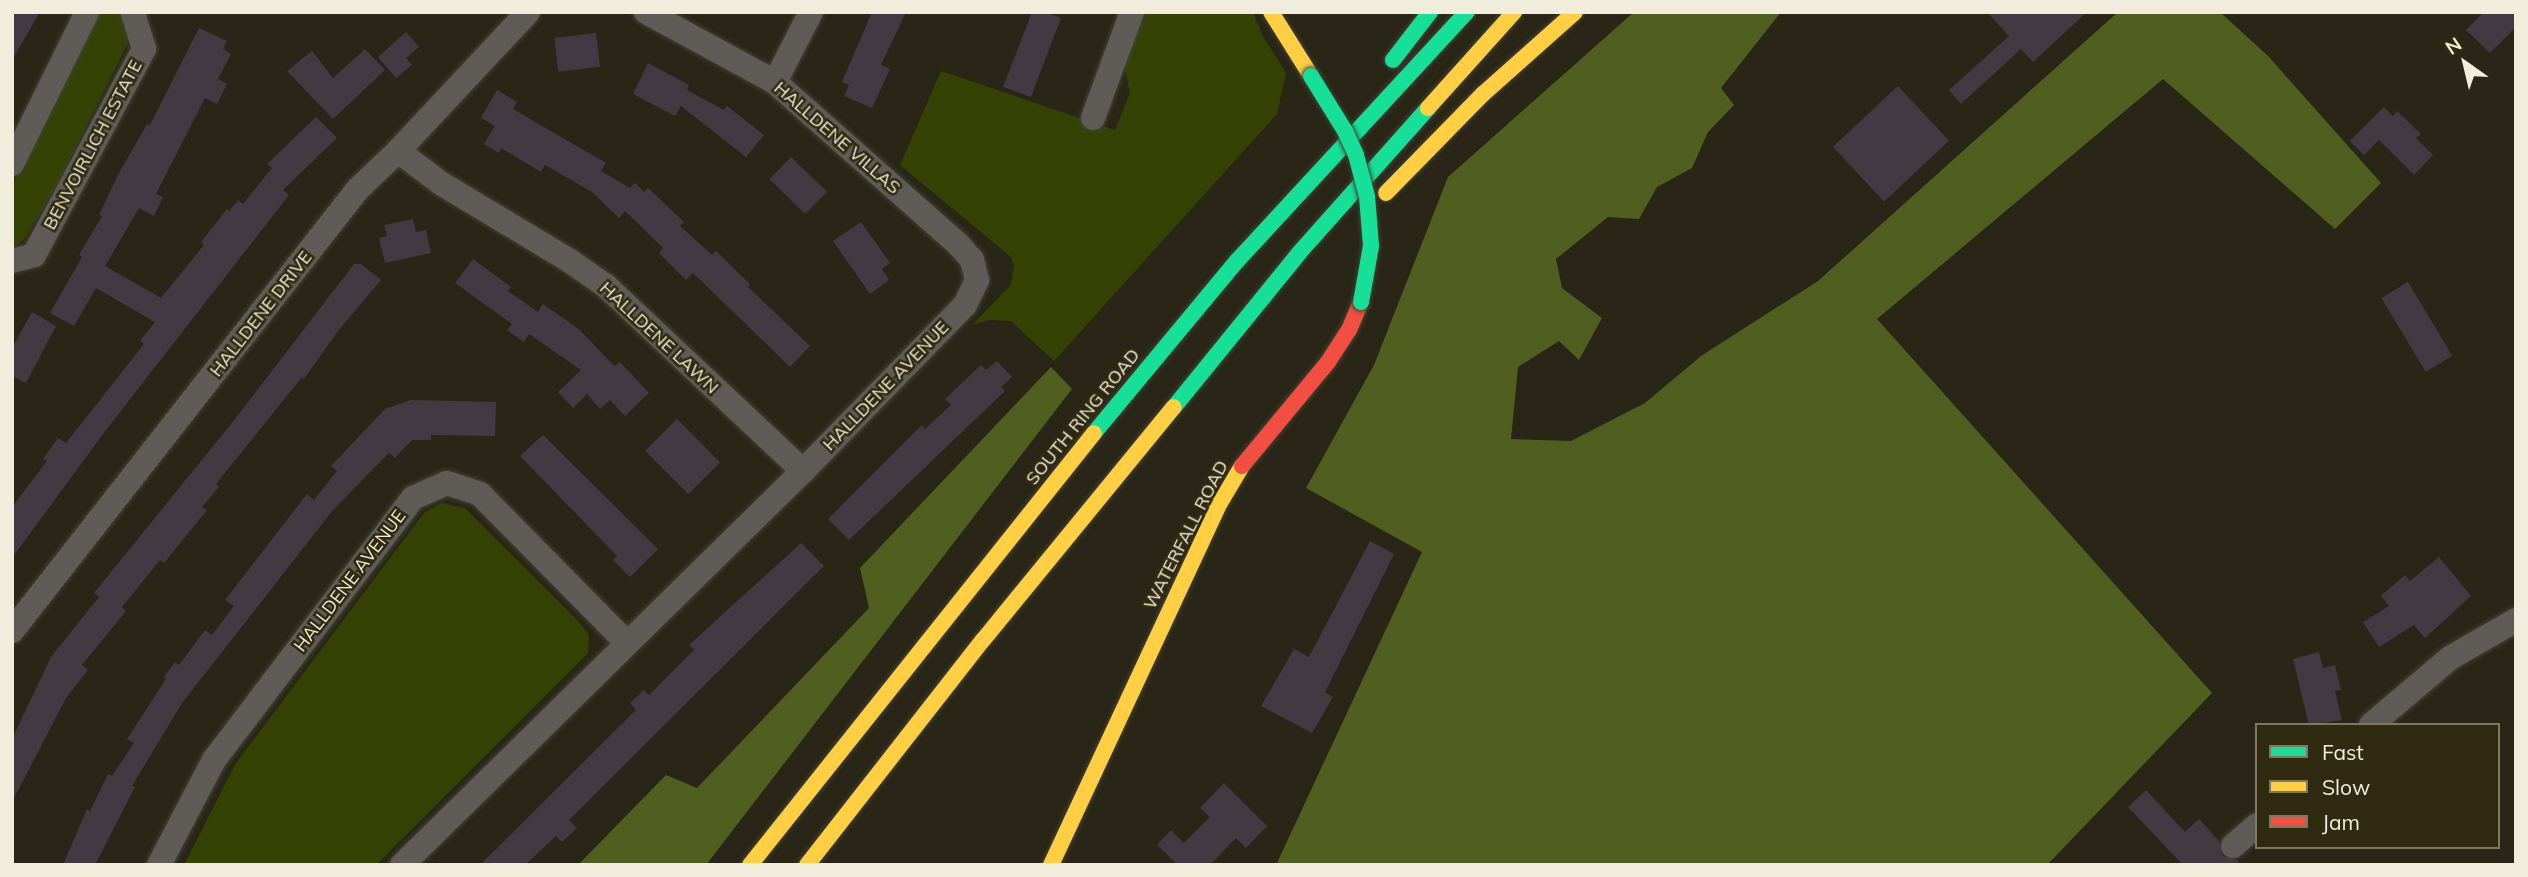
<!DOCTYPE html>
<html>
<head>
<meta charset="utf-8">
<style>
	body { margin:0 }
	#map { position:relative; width:2528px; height:877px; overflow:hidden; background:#292617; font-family:Mulish,sans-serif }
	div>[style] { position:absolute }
	.green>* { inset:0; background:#354204 }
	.forest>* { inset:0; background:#505f1f }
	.building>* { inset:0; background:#423a42; transform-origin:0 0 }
	.roads { filter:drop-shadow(0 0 2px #434134) drop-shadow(0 0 2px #434134) }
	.street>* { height:24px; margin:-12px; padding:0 12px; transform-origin:12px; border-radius:12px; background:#5f5b56 }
	.fast>* { height:16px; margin:-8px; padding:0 8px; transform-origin:8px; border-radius:8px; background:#16e098 }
	.slow>* { height:16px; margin:-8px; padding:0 8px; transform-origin:8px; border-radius:8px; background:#ffcf43 }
	.jam>* { height:16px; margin:-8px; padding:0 8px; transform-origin:8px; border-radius:8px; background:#f24e42 }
	.bridges { filter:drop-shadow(0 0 2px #434134) drop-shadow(0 0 2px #434134) }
	.fast-bridge>* { height:16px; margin:-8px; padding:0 8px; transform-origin:8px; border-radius:8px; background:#16e098 }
	span { translate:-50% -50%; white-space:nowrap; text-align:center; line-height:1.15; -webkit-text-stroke:5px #302a10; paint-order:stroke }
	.street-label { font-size:18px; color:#f0eddd }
	.frame { position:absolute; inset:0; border:14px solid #f0eddd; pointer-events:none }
	.legend { position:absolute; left:2255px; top:723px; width:245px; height:126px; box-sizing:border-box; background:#302a10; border:2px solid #7d7862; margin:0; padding:9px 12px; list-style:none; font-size:21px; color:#f0eddd }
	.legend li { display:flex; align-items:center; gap:14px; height:35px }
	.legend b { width:35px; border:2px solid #7d7862 }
	.north { position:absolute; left:2430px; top:28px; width:70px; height:70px; -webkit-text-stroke:5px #302a10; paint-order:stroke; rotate:326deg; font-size:19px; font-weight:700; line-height:28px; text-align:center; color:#f0eddd }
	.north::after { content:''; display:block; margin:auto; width:24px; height:32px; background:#f0eddd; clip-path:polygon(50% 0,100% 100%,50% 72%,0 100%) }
</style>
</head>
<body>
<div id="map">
	<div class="green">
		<div style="clip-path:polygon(100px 12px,122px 12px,128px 43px,56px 187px,26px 237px,12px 250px,12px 186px)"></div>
		<div style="clip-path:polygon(1141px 12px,1253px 12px,1262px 35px,1286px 73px,1277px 114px,1054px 361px,1011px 321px,989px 320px,972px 325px,1011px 285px,1014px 266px,1011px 257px,900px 165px,941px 71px,1115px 130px,1130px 93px,1123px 61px)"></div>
		<div style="clip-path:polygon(441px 503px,465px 508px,579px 622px,589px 635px,588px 653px,376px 865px,184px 865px,236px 763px,424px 513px)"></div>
	</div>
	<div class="forest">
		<div style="clip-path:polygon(1634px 12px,1781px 12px,1721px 88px,1734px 105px,1708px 132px,1692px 168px,1657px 187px,1639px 219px,1608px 217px,1556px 259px,1562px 288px,1602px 318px,1579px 360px,1559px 341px,1518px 367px,1511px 439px,1571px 441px,1645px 403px,1701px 356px,1818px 281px,2118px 12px,2220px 12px,2269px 57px,2381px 183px,2335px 229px,2163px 79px,1877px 319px,2212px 693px,2047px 865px,1276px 865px,1422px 552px,1306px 488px,1374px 365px,1448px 177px)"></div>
		<div style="clip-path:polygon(1051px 367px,1072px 389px,706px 865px,578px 865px,666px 775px,697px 788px,869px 608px,860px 568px)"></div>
	</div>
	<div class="building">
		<div style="clip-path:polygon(12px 12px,40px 12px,12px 60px)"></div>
		<div style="clip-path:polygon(872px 12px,906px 12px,881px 65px,890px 69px,872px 108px,844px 96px,849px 85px,842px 82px)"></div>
		<div style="clip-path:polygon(1032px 12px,1045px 12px,1061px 18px,1031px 97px,1003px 87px)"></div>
		<div style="clip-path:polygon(1987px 12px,2087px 12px,2033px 62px,2021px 49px,1961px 104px,1949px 90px,2009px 36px)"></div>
		<div style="clip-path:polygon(2484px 12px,2516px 12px,2516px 27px,2490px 53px,2466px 30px)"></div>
		<div style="clip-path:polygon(199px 28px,227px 41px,223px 49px,231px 54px,218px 79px,227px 84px,217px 104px,205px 98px,156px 194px,163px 197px,154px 216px,139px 208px,105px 266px,161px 298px,204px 245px,201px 242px,227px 209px,229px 211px,238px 200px,243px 204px,272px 168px,267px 164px,316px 117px,337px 138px,283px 190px,289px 195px,106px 430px,12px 558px,12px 507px,47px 461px,43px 459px,58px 438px,66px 443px,144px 344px,140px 341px,155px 322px,96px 288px,74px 326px,50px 313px,82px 257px,79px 255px,102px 216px,99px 215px,118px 175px,147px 124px,150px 125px)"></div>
		<div style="clip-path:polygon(406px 32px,419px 47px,406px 58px,412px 65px,396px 78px,378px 57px)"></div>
		<div style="left:596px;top:33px;width:34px;height:42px;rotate:83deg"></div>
		<div style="clip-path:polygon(365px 49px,385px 70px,333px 119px,287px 71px,312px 51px,333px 78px)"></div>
		<div style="clip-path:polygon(648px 63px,689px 85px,687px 90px,724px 110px,727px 106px,764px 135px,746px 157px,681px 106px,675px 116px,633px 94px)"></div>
		<div style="left:1898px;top:86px;width:75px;height:89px;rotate:47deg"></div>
		<div style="clip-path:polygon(497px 90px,517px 102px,513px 109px,606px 163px,601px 171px,630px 188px,635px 183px,644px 192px,648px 188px,684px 222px,680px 226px,712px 255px,716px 251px,750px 284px,748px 287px,810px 346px,790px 367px,693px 273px,686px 280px,659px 253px,663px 248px,625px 211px,619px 218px,592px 192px,545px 165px,541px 172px,501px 148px,499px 153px,484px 144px,495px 126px,481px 118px)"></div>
		<div style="clip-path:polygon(2384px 107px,2393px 116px,2397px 111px,2421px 134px,2416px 138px,2433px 155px,2414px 175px,2379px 140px,2364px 155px,2350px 141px)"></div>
		<div style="left:791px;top:157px;width:50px;height:31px;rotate:44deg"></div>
		<div style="clip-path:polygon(413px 219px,416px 232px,426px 230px,431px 253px,385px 263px,379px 238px,387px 236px,384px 225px)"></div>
		<div style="clip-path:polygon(861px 222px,890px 263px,882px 269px,889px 280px,870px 294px,833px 241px)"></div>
		<div style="clip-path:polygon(473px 259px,511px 287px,508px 291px,538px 312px,543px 304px,580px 330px,614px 366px,620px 362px,649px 393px,625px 416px,610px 400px,600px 409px,587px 394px,573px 408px,558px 392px,581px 370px,529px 334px,524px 342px,507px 330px,512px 324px,455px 283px)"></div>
		<div style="clip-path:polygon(354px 264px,361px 264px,381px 280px,338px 331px,304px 379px,302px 377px,216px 484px,219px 487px,202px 507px,207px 510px,164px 563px,160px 560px,122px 607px,126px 611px,82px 665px,88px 670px,66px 698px,12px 802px,12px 739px,51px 657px,99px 597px,94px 593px,235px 419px)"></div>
		<div style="left:2408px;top:282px;width:86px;height:31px;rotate:59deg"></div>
		<div style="clip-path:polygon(32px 312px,56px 326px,26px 383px,12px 376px,12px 348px)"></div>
		<div style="clip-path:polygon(997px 361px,1012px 377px,1001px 387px,1005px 391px,849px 540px,828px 519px,922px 425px,925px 429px,951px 405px,945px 399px,981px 365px,986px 370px)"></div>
		<div style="clip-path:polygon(411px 400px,496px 402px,495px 436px,431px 435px,431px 440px,412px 440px,395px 458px,389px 453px,333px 510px,182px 703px,132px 786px,135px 787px,95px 865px,63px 865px,87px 809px,90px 811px,108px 774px,112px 776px,134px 743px,127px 739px,166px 679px,164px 677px,175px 662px,179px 665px,205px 630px,212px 635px,234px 606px,225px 600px,307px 494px,314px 500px,337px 471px,331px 466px,385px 409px)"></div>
		<div style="left:677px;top:419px;width:61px;height:45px;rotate:45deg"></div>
		<div style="clip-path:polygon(543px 435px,658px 549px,630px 577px,613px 560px,617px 556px,520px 456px)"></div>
		<div style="clip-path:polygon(1370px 541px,1394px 554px,1325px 692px,1333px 697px,1312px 733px,1261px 706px,1294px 649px,1309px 657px)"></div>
		<div style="clip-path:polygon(801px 543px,824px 566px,569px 820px,577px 828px,562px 842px,556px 836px,525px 865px,480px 865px,636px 710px,630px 703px,644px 690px,649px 695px,694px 650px,689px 645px)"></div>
		<div style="clip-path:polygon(2439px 557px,2471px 596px,2425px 638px,2414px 625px,2379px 647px,2363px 622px,2389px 606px,2381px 596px,2405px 575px,2410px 581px)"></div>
		<div style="clip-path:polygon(2319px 652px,2323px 668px,2335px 665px,2341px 690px,2335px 691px,2342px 720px,2309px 725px,2293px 659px)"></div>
		<div style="clip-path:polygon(1224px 783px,1267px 826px,1246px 848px,1236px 838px,1210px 865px,1178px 865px,1157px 845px,1171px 830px,1184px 843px,1210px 817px,1200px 808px)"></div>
		<div style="clip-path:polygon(2146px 790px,2185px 832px,2199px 819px,2219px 841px,2222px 856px,2237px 860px,2241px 865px,2183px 865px,2128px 807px)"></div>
	</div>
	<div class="roads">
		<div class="street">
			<div style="left:775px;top:82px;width:79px;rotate:-62.8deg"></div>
			<div style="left:1093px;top:118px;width:113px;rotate:-69.8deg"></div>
			<div style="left:398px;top:151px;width:55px;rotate:36.9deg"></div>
			<div style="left:442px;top:184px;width:149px;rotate:31deg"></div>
			<div style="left:570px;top:261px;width:44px;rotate:34.8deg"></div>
			<div style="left:606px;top:286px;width:270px;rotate:43.2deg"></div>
			<div style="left:12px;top:164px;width:169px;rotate:-63.7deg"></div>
			<div style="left:12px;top:261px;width:23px;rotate:-15deg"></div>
			<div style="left:34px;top:255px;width:234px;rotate:-61.9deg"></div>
			<div style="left:144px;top:49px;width:39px;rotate:-107deg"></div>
			<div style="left:12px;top:631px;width:561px;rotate:-51.95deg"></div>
			<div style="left:358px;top:189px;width:55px;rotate:-43.5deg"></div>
			<div style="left:398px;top:151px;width:190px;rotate:-46.9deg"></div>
			<div style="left:2371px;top:725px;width:104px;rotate:-40.3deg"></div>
			<div style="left:2450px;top:658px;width:76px;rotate:-29.9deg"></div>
			<div style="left:2233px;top:846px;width:32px;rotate:-41deg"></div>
			<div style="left:159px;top:865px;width:119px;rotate:-62.4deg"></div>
			<div style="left:214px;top:760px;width:329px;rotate:-52.8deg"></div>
			<div style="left:413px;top:498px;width:37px;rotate:-24deg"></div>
			<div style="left:447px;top:483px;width:35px;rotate:18deg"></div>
			<div style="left:480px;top:494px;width:208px;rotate:45.4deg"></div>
			<div style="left:402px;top:865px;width:562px;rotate:-44.5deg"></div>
			<div style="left:803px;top:471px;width:232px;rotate:-45.7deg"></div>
			<div style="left:965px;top:305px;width:28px;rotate:-64deg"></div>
			<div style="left:977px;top:280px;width:21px;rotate:-104deg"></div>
			<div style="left:972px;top:260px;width:20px;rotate:-131deg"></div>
			<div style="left:959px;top:245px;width:246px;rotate:-138.5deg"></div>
			<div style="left:775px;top:82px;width:147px;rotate:-151.5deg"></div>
		</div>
		<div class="fast">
			<div style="left:1393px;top:60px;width:61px;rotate:-52.4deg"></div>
			<div style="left:1174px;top:407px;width:198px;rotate:-50.9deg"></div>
			<div style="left:1299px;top:253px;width:194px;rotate:-48.3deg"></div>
			<div style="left:1094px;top:433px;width:224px;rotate:-50.3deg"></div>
			<div style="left:1237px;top:261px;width:339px;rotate:-47.3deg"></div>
		</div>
		<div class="slow">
			<div style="left:1271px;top:12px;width:75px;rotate:58deg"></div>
			<div style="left:1428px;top:108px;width:129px;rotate:-48.1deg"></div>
			<div style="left:1386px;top:193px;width:139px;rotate:-45.6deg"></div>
			<div style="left:1483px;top:94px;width:123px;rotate:-41.7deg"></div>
			<div style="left:750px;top:865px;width:552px;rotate:-51.47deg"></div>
			<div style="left:807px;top:865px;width:286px;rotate:-52deg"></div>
			<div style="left:983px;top:640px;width:301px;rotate:-50.7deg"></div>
			<div style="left:1051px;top:865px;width:400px;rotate:-65deg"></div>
			<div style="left:1220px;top:503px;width:43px;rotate:-59.3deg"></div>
		</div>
		<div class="jam">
			<div style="left:1242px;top:466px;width:135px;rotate:-50.4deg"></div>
			<div style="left:1328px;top:362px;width:38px;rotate:-57deg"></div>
			<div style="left:1349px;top:330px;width:30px;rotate:-67deg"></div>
		</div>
	</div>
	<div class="bridges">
		<div class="fast-bridge">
			<div style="left:1311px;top:76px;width:65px;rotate:58.3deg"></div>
			<div style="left:1345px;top:131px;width:26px;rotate:65deg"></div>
			<div style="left:1356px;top:155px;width:42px;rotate:75deg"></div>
			<div style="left:1367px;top:196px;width:50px;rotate:85.4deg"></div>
			<div style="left:1371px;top:246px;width:57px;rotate:100.1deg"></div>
		</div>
	</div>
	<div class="street-label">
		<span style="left:837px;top:138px;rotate:41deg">HALLDENE VILLAS</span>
		<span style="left:93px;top:145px;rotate:-62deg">BENVOIRLICH ESTATE</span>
		<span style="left:261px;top:314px;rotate:-52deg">HALLDENE DRIVE</span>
		<span style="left:659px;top:338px;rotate:43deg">HALLDENE LAWN</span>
		<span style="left:886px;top:386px;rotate:-46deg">HALLDENE AVENUE</span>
		<span style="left:1083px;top:417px;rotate:-51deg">SOUTH RING ROAD</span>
		<span style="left:1186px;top:535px;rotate:-63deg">WATERFALL ROAD</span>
		<span style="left:350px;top:581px;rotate:-53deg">HALLDENE AVENUE</span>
	</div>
	<div class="frame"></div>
	<ul class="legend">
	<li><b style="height:9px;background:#16e098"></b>Fast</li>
	<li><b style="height:9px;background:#ffcf43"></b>Slow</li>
	<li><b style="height:9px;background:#f24e42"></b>Jam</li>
	</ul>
	<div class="north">N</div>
</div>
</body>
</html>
